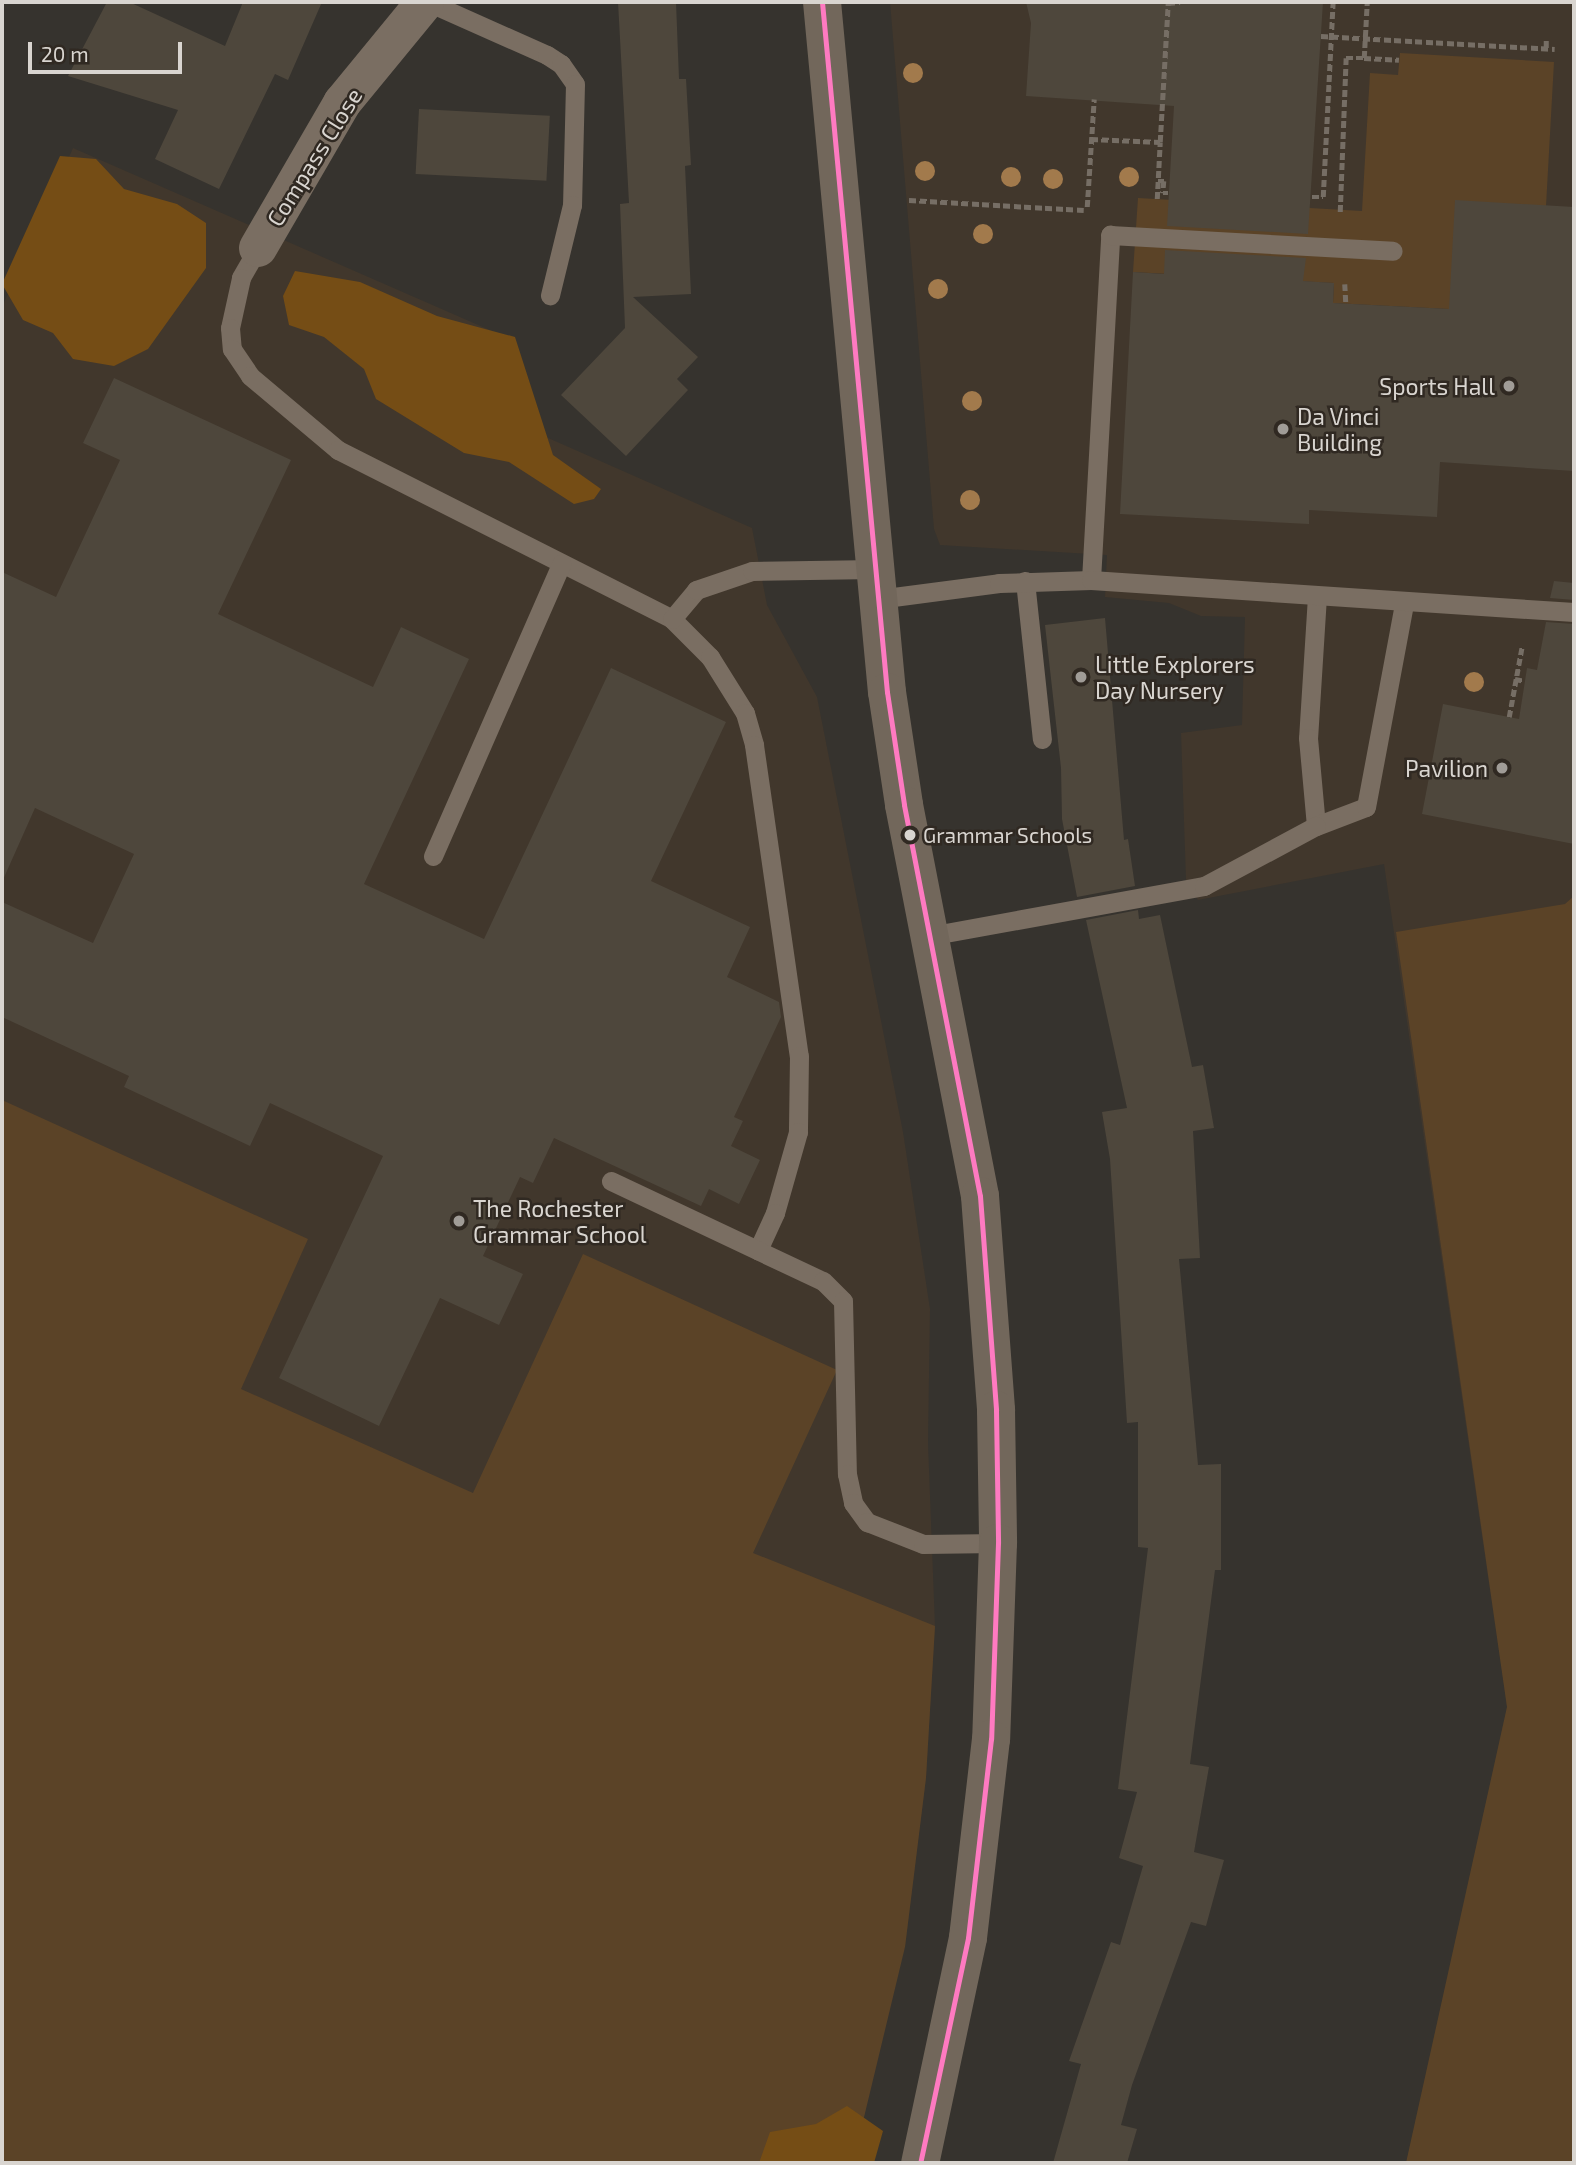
<!DOCTYPE html>
<html>
<head>
<meta charset="utf-8">
<style>
	body { margin:0 }
	#map { position:relative; width:1576px; height:2165px; overflow:hidden; background:#36332e; font-family:"Exo 2",sans-serif }
	div>[style] { position:absolute }
	.built>* { inset:0; background:#41372c }
	.green>* { inset:0; background:#5b4327 }
	.forest>* { inset:0; background:#754d15 }
	.building>* { inset:0; background:#4e473c; transform-origin:0 0 }
	.path>* { height:4.5px; margin-top:-2.25px; transform-origin:0; background:repeating-linear-gradient(90deg,#766e65 0 7px,transparent 0 10.5px) }
	.lane>* { height:19px; margin:-9.5px; padding:0 9.5px; transform-origin:9.5px; border-radius:9.5px; background:#7a6e62 }
	.street>* { height:38px; margin:-19px; padding:0 19px; transform-origin:19px; border-radius:19px; background:#7a6e62 }
	.secondary>* { height:38px; margin:-19px; padding:0 19px; transform-origin:19px; border-radius:19px; background:#72675b }
	.bus-1>* { height:5px; margin:-2.5px; padding:0 2.5px; transform-origin:2.5px; border-radius:2.5px; background:#fe7ac1 }
	.trees>* { width:20px; height:20px; margin:-10px; border-radius:50%; background:#a27a4c }
	.dots>* { width:19px; height:19px; translate:-50% -50%; box-sizing:border-box; border:4px solid #302922; border-radius:50% }
	span { translate:-50% -50%; white-space:nowrap; text-align:center; line-height:1.15; -webkit-text-stroke:5px #302922; paint-order:stroke }
	.bus-label { font-size:21px; color:#d9d5d0 }
	.left { translate:0 -50%; text-align:left }
	.street-label { font-size:23px; color:#d9d5d0 }
	.poi-label { font-size:23px; color:#d9d5d0 }
	.right { translate:-100% -50%; text-align:right }
	.frame { position:absolute; inset:0; border:4px solid #d9d5d0; pointer-events:none }
	.scale { position:absolute; left:28px; top:42px; width:154px; height:32px; box-sizing:border-box; border:4px solid #d9d5d0; border-top:0; padding-left:9px; font-size:21px; line-height:24px; white-space:nowrap; color:#d9d5d0; -webkit-text-stroke:5px #302922; paint-order:stroke }
</style>
</head>
<body>
<div id="map">
	<div class="built">
		<div style="clip-path:polygon(890px 2px,1574px 2px,1574px 2163px,1406px 2163px,1507px 1707px,1384px 864px,1198px 900px,1186px 880px,1181px 733px,1242px 725px,1245px 617px,1201px 616px,1169px 603px,1105px 597px,1107px 555px,940px 545px,934px 529px)"></div>
		<div style="clip-path:polygon(73px 148px,492px 331px,512px 422px,752px 528px,767px 605px,817px 697px,903px 1132px,930px 1309px,928px 1443px,935px 1626px,926px 1778px,905px 1947px,2px 2163px,2px 307px)"></div>
	</div>
	<div class="green">
		<div style="clip-path:polygon(1400px 53px,1554px 62px,1546px 206px,1449px 309px,1333px 303px,1334px 283px,1133px 272px,1138px 198px,1362px 211px,1370px 73px,1398px 75px)"></div>
		<div style="clip-path:polygon(1574px 896px,1574px 2163px,1406px 2163px,1507px 1707px,1396px 932px,1565px 904px)"></div>
		<div style="clip-path:polygon(2px 1100px,308px 1239px,241px 1389px,473px 1493px,583px 1254px,837px 1370px,753px 1553px,935px 1626px,926px 1778px,905px 1947px,853px 2163px,2px 2163px)"></div>
	</div>
	<div class="forest">
		<div style="clip-path:polygon(60px 156px,96px 159px,124px 189px,177px 204px,206px 223px,206px 268px,148px 349px,114px 366px,73px 359px,53px 333px,23px 320px,2px 284px)"></div>
		<div style="clip-path:polygon(295px 271px,360px 282px,437px 316px,515px 337px,553px 455px,601px 489px,594px 499px,574px 504px,509px 462px,464px 453px,376px 399px,364px 369px,324px 337px,289px 325px,283px 296px)"></div>
		<div style="clip-path:polygon(847px 2106px,883px 2131px,874px 2163px,759px 2163px,770px 2132px,816px 2124px)"></div>
	</div>
	<div class="building">
		<div style="clip-path:polygon(107px 2px,129px 2px,225px 46px,243px 2px,322px 2px,288px 80px,275px 74px,219px 189px,155px 159px,178px 110px,68px 76px)"></div>
		<div style="clip-path:polygon(618px 2px,676px 2px,679px 79px,686px 79px,691px 165px,685px 166px,691px 294px,633px 297px,698px 357px,677px 379px,688px 390px,626px 456px,561px 395px,625px 328px,620px 204px,629px 203px)"></div>
		<div style="clip-path:polygon(1026px 2px,1323px 2px,1308px 234px,1167px 226px,1174px 106px,1026px 96px,1031px 23px)"></div>
		<div style="left:419px;top:109px;width:131px;height:65px;rotate:3deg"></div>
		<div style="clip-path:polygon(1455px 200px,1574px 207px,1574px 471px,1440px 462px,1437px 517px,1309px 510px,1309px 524px,1120px 514px,1133px 272px,1164px 274px,1165px 250px,1306px 258px,1303px 281px,1334px 283px,1333px 303px,1449px 309px)"></div>
		<div style="clip-path:polygon(114px 378px,291px 460px,218px 614px,373px 687px,401px 627px,469px 659px,364px 884px,484px 939px,611px 668px,726px 722px,651px 881px,750px 927px,727px 977px,779px 1002px,781px 1017px,734px 1117px,743px 1121px,731px 1146px,760px 1160px,739px 1204px,709px 1189px,701px 1206px,554px 1138px,533px 1183px,520px 1177px,483px 1256px,523px 1274px,499px 1325px,440px 1298px,379px 1426px,279px 1378px,383px 1156px,270px 1103px,250px 1146px,124px 1087px,129px 1076px,2px 1017px,2px 902px,93px 943px,134px 854px,35px 808px,2px 882px,2px 572px,56px 597px,120px 460px,83px 443px)"></div>
		<div style="clip-path:polygon(1554px 581px,1574px 583px,1574px 600px,1550px 598px)"></div>
		<div style="clip-path:polygon(1105px 618px,1124px 840px,1128px 839px,1135px 886px,1077px 897px,1062px 819px,1061px 768px,1045px 625px)"></div>
		<div style="clip-path:polygon(1546px 622px,1574px 624px,1574px 844px,1422px 814px,1443px 704px,1519px 719px,1527px 668px,1537px 670px)"></div>
		<div style="clip-path:polygon(1138px 910px,1139px 919px,1160px 915px,1192px 1067px,1203px 1065px,1214px 1128px,1193px 1131px,1200px 1258px,1179px 1259px,1198px 1465px,1221px 1464px,1221px 1570px,1215px 1570px,1190px 1764px,1209px 1767px,1194px 1852px,1224px 1860px,1206px 1926px,1191px 1922px,1132px 2085px,1121px 2125px,1137px 2129px,1127px 2163px,1053px 2163px,1081px 2064px,1069px 2061px,1111px 1942px,1120px 1945px,1143px 1866px,1119px 1858px,1137px 1792px,1118px 1789px,1148px 1548px,1138px 1547px,1138px 1422px,1127px 1423px,1110px 1159px,1102px 1112px,1127px 1108px,1086px 920px)"></div>
	</div>
	<div class="path">
		<div style="left:1321px;top:36px;width:234px;rotate:3.2deg"></div>
		<div style="left:1546px;top:48px;width:10px;rotate:-90deg"></div>
		<div style="left:1364px;top:58px;width:35px;rotate:3deg"></div>
		<div style="left:1091px;top:139px;width:69px;rotate:2.5deg"></div>
		<div style="left:1160px;top:142px;width:139px;rotate:-86.7deg"></div>
		<div style="left:1168px;top:3px;width:12px;rotate:-5deg"></div>
		<div style="left:1158px;top:181px;width:6px"></div>
		<div style="left:1164px;top:181px;width:12px;rotate:95deg"></div>
		<div style="left:1163px;top:193px;width:5px"></div>
		<div style="left:1312px;top:197px;width:11px"></div>
		<div style="left:1323px;top:197px;width:195px;rotate:-87.1deg"></div>
		<div style="left:1157px;top:199px;width:57px;rotate:-87deg"></div>
		<div style="left:909px;top:200px;width:175px;rotate:3.3deg"></div>
		<div style="left:1087px;top:207px;width:108px;rotate:-86.3deg"></div>
		<div style="left:1340px;top:212px;width:154px;rotate:-87.8deg"></div>
		<div style="left:1346px;top:58px;width:18px"></div>
		<div style="left:1364px;top:58px;width:56px;rotate:-86.9deg"></div>
		<div style="left:1345px;top:284px;width:20px;rotate:87deg"></div>
		<div style="left:1515px;top:679px;width:10px;rotate:11deg"></div>
		<div style="left:1509px;top:717px;width:72px;rotate:-79.6deg"></div>
	</div>
	<div class="lane">
		<div style="left:428px;top:2px;width:130px;rotate:24deg"></div>
		<div style="left:547px;top:55px;width:17px;rotate:33deg"></div>
		<div style="left:561px;top:64px;width:24px;rotate:55deg"></div>
		<div style="left:575px;top:84px;width:121px;rotate:91.4deg"></div>
		<div style="left:572px;top:205px;width:93px;rotate:103.7deg"></div>
		<div style="left:258px;top:248px;width:34px;rotate:120deg"></div>
		<div style="left:241px;top:278px;width:51px;rotate:102.4deg"></div>
		<div style="left:230px;top:328px;width:21px;rotate:85deg"></div>
		<div style="left:232px;top:349px;width:32px;rotate:56deg"></div>
		<div style="left:250px;top:376px;width:115px;rotate:40.1deg"></div>
		<div style="left:338px;top:450px;width:374px;rotate:26.8deg"></div>
		<div style="left:672px;top:619px;width:54px;rotate:45deg"></div>
		<div style="left:710px;top:657px;width:66px;rotate:58deg"></div>
		<div style="left:745px;top:713px;width:33px;rotate:74deg"></div>
		<div style="left:754px;top:745px;width:314px;rotate:81.8deg"></div>
		<div style="left:799px;top:1056px;width:76px;rotate:90.8deg"></div>
		<div style="left:798px;top:1132px;width:84px;rotate:105.9deg"></div>
		<div style="left:775px;top:1213px;width:41px;rotate:114.7deg"></div>
		<div style="left:1091px;top:580px;width:346px;rotate:-86.8deg"></div>
		<div style="left:1110px;top:235px;width:283px;rotate:3.2deg"></div>
		<div style="left:1025px;top:581px;width:159px;rotate:83.9deg"></div>
		<div style="left:1317px;top:596px;width:142px;rotate:93.6deg"></div>
		<div style="left:1308px;top:738px;width:88px;rotate:84.8deg"></div>
		<div style="left:1316px;top:826px;width:53px;rotate:-20.8deg"></div>
		<div style="left:1366px;top:807px;width:208px;rotate:-79.4deg"></div>
		<div style="left:878px;top:599px;width:122px;rotate:-7.5deg"></div>
		<div style="left:999px;top:583px;width:92px;rotate:-1.9deg"></div>
		<div style="left:1091px;top:580px;width:484px;rotate:3.8deg"></div>
		<div style="left:672px;top:619px;width:38px;rotate:-50deg"></div>
		<div style="left:696px;top:590px;width:59px;rotate:-18.7deg"></div>
		<div style="left:752px;top:571px;width:123px;rotate:-0.9deg"></div>
		<div style="left:433px;top:856px;width:319px;rotate:-66.3deg"></div>
		<div style="left:929px;top:936px;width:280px;rotate:-10.3deg"></div>
		<div style="left:1204px;top:886px;width:127px;rotate:-28.2deg"></div>
		<div style="left:611px;top:1181px;width:234px;rotate:25.3deg"></div>
		<div style="left:823px;top:1281px;width:28px;rotate:45deg"></div>
		<div style="left:843px;top:1301px;width:173px;rotate:88.7deg"></div>
		<div style="left:847px;top:1474px;width:30px;rotate:78deg"></div>
		<div style="left:853px;top:1503px;width:24px;rotate:54deg"></div>
		<div style="left:867px;top:1522px;width:60px;rotate:21.4deg"></div>
		<div style="left:923px;top:1544px;width:75px;rotate:-0.8deg"></div>
	</div>
	<div class="street">
		<div style="left:258px;top:248px;width:168px;rotate:-59.9deg"></div>
		<div style="left:342px;top:103px;width:131px;rotate:-50.6deg"></div>
	</div>
	<div class="secondary">
		<div style="left:822px;top:2px;width:693px;rotate:84.62deg"></div>
		<div style="left:887px;top:692px;width:114px;rotate:81.4deg"></div>
		<div style="left:904px;top:805px;width:398px;rotate:79deg"></div>
		<div style="left:980px;top:1196px;width:215px;rotate:85.7deg"></div>
		<div style="left:996px;top:1410px;width:133px;rotate:89.1deg"></div>
		<div style="left:998px;top:1543px;width:196px;rotate:92deg"></div>
		<div style="left:991px;top:1739px;width:200px;rotate:96.6deg"></div>
		<div style="left:968px;top:1938px;width:230px;rotate:102deg"></div>
	</div>
	<div class="bus-1">
		<div style="left:822px;top:2px;width:693px;rotate:84.62deg"></div>
		<div style="left:887px;top:692px;width:114px;rotate:81.4deg"></div>
		<div style="left:904px;top:805px;width:398px;rotate:79deg"></div>
		<div style="left:980px;top:1196px;width:215px;rotate:85.7deg"></div>
		<div style="left:996px;top:1410px;width:133px;rotate:89.1deg"></div>
		<div style="left:998px;top:1543px;width:196px;rotate:92deg"></div>
		<div style="left:991px;top:1739px;width:200px;rotate:96.6deg"></div>
		<div style="left:968px;top:1938px;width:230px;rotate:102deg"></div>
	</div>
	<div class="trees">
		<div style="left:913px;top:73px"></div>
		<div style="left:925px;top:171px"></div>
		<div style="left:1011px;top:177px"></div>
		<div style="left:1129px;top:177px"></div>
		<div style="left:1053px;top:179px"></div>
		<div style="left:983px;top:234px"></div>
		<div style="left:938px;top:289px"></div>
		<div style="left:972px;top:401px"></div>
		<div style="left:970px;top:500px"></div>
		<div style="left:1474px;top:682px"></div>
	</div>
	<div class="dots">
		<div style="left:1509px;top:386px;background:#a09c97"></div>
		<div style="left:1283px;top:429px;background:#a09c97"></div>
		<div style="left:1081px;top:677px;background:#a09c97"></div>
		<div style="left:1502px;top:768px;background:#a09c97"></div>
		<div style="left:910px;top:835px;background:#d9d5d0"></div>
		<div style="left:459px;top:1221px;background:#a09c97"></div>
	</div>
	<div class="bus-label">
		<span class="left" style="left:923px;top:835px">Grammar Schools</span>
	</div>
	<div class="street-label">
		<span style="left:314px;top:157px;rotate:-58deg">Compass Close</span>
	</div>
	<div class="poi-label">
		<span class="right" style="left:1495px;top:386px">Sports Hall</span>
		<span class="left" style="left:1297px;top:429px">Da Vinci<br>Building</span>
		<span class="left" style="left:1095px;top:677px">Little Explorers<br>Day Nursery</span>
		<span class="right" style="left:1488px;top:768px">Pavilion</span>
		<span class="left" style="left:473px;top:1221px">The Rochester<br>Grammar School</span>
	</div>
	<div class="frame"></div>
	<div class="scale">20 m</div>
</div>
</body>
</html>
